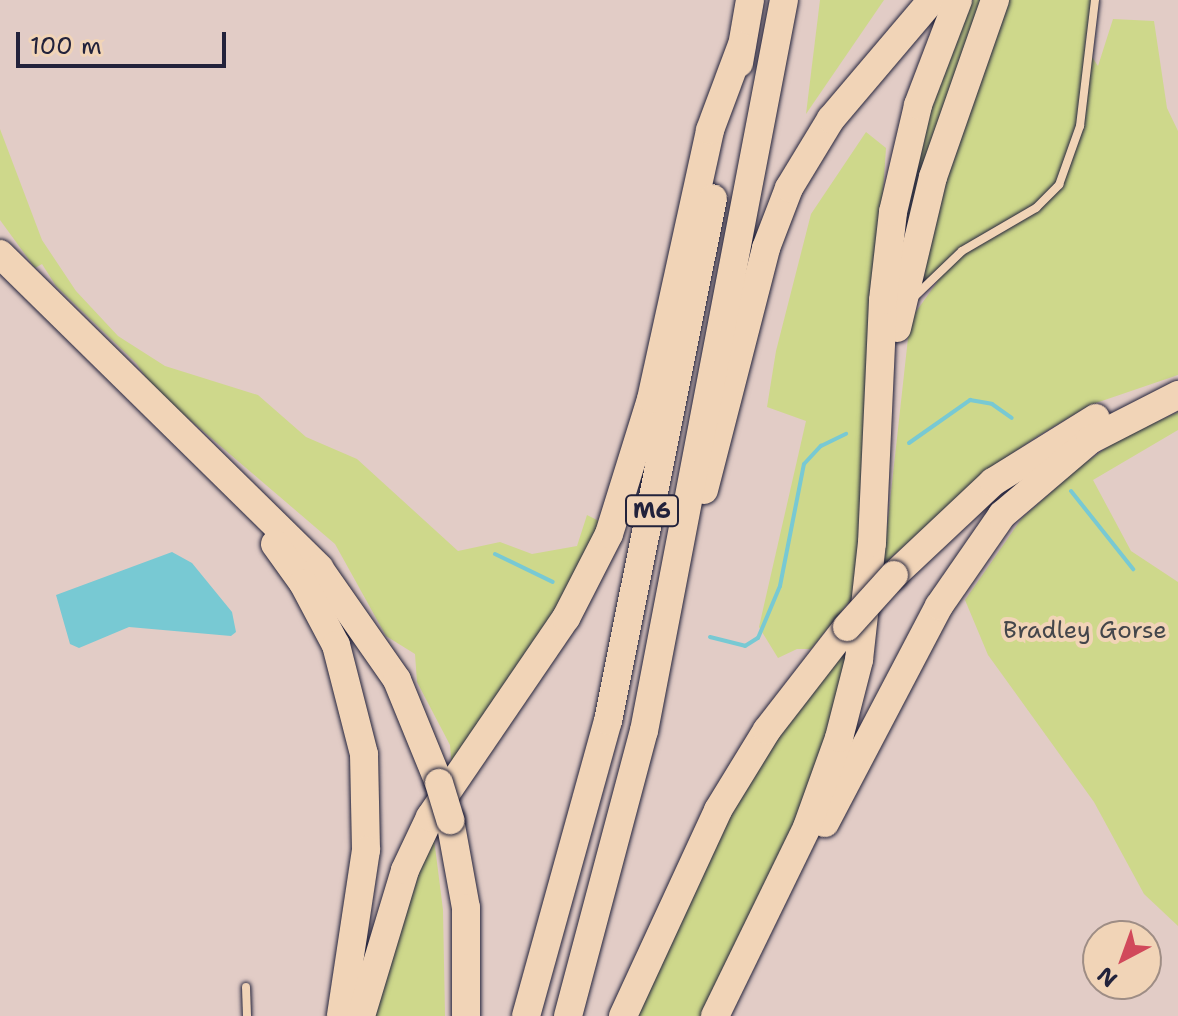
<!DOCTYPE html>
<html>
<head>
<meta charset="utf-8">
<style>
	body { margin:0 }
	#map { position:relative; width:1178px; height:1016px; overflow:hidden; background:#e2ccc6; font-family:"Shantell Sans",sans-serif }
	div>[style] { position:absolute }
	.green>* { inset:0; background:#ced88b }
	.water>* { inset:0; background:#78c9d3 }
	.stream>* { height:4px; margin:-2px; padding:0 2px; transform-origin:2px; border-radius:2px; background:#78c9d3 }
	.roads { filter:drop-shadow(0 0 2px #22223b) drop-shadow(0 0 2px #22223b) }
	.lane>* { height:8px; margin:-4px; padding:0 4px; transform-origin:4px; border-radius:4px; background:#f1d4b7 }
	.highway>* { height:28px; margin:-14px; padding:0 14px; transform-origin:14px; border-radius:14px; background:#f1d4b7 }
	.bridges { filter:drop-shadow(0 0 2px #22223b) drop-shadow(0 0 2px #22223b) }
	.highway-bridge>* { height:28px; margin:-14px; padding:0 14px; transform-origin:14px; border-radius:14px; background:#f1d4b7 }
	span { translate:-50% -50%; white-space:nowrap; text-align:center; line-height:1.15; -webkit-text-stroke:8px #f1d4b7; paint-order:stroke }
	.shield-label span { padding:2px 6px; background:#f1d4b7; border:2px solid; border-radius:6px; -webkit-text-stroke-width:0 }
	.shield-label { font-size:22px; color:#22223b; font-weight:700 }
	.park-label { font-size:24px; color:#44464b }
	.north { position:absolute; left:1082px; top:920px; width:80px; height:80px; box-sizing:border-box; background:#f1d4b7; border:2px solid #9e8d85; border-radius:50%; rotate:221deg; font-size:22px; font-weight:700; line-height:32px; text-align:center; color:#22223b }
	.north::after { content:''; display:block; margin:auto; width:28px; height:36px; background:#d1495b; clip-path:polygon(50% 0,100% 100%,50% 72%,0 100%) }
	.scale { position:absolute; left:16px; top:32px; width:210px; height:36px; box-sizing:border-box; border:4px solid #22223b; border-top:0; padding-left:10px; font-size:24px; line-height:28px; white-space:nowrap; color:#22223b; -webkit-text-stroke:6px #f1d4b7; paint-order:stroke }
</style>
</head>
<body>
<div id="map">
	<div class="green">
		<div style="clip-path:polygon(820px 0,884px 0,806px 114px)"></div>
		<div style="clip-path:polygon(973px 0,987px 0,902px 253px,921px 123px)"></div>
		<div style="clip-path:polygon(1008px 0,1092px 0,1085px 46px,1098px 66px,1113px 19px,1154px 21px,1167px 108px,1178px 131px,1178px 375px,1090px 405px,1038px 436px,989px 469px,883px 565px,910px 320px,938px 281px,921px 288px,936px 211px)"></div>
		<div style="clip-path:polygon(0 129px,42px 240px,76px 291px,118px 336px,165px 366px,258px 395px,306px 437px,357px 459px,458px 551px,500px 542px,532px 554px,577px 546px,587px 515px,605px 524px,588px 565px,452px 771px,450px 745px,417px 682px,415px 654px,386px 636px,335px 544px,155px 390px,136px 363px,56px 286px,42px 264px,35px 268px,0 220px)"></div>
		<div style="clip-path:polygon(866px 132px,886px 148px,857px 592px,811px 649px,797px 649px,778px 658px,759px 627px,806px 421px,767px 407px,776px 351px,811px 214px)"></div>
		<div style="clip-path:polygon(1178px 412px,1178px 430px,1093px 480px,1131px 551px,1178px 582px,1178px 926px,1144px 894px,1094px 802px,988px 655px,965px 600px,1022px 518px,1083px 464px,1119px 439px)"></div>
		<div style="clip-path:polygon(854px 639px,817px 780px,705px 1016px,637px 1016px,737px 798px,809px 691px)"></div>
		<div style="clip-path:polygon(433px 831px,443px 910px,445px 1016px,372px 1016px)"></div>
	</div>
	<div class="water">
		<div style="clip-path:polygon(172px 552px,192px 563px,232px 612px,236px 632px,231px 636px,129px 627px,79px 648px,70px 644px,56px 595px)"></div>
	</div>
	<div class="stream">
		<div style="left:909px;top:443px;width:75px;rotate:-35.2deg"></div>
		<div style="left:970px;top:400px;width:22px;rotate:10deg"></div>
		<div style="left:992px;top:404px;width:24px;rotate:35deg"></div>
		<div style="left:1071px;top:491px;width:100px;rotate:51.5deg"></div>
		<div style="left:495px;top:554px;width:64px;rotate:25.8deg"></div>
		<div style="left:710px;top:637px;width:36px;rotate:14deg"></div>
		<div style="left:745px;top:646px;width:15px;rotate:-32deg"></div>
		<div style="left:758px;top:638px;width:56px;rotate:-67.1deg"></div>
		<div style="left:780px;top:586px;width:124px;rotate:-78.9deg"></div>
		<div style="left:804px;top:464px;width:25px;rotate:-47deg"></div>
		<div style="left:821px;top:446px;width:28px;rotate:-26deg"></div>
	</div>
	<div class="roads">
		<div class="lane">
			<div style="left:912px;top:299px;width:69px;rotate:-43.8deg"></div>
			<div style="left:962px;top:251px;width:86px;rotate:-30.2deg"></div>
			<div style="left:1036px;top:208px;width:33px;rotate:-45deg"></div>
			<div style="left:1059px;top:185px;width:63px;rotate:-70.4deg"></div>
			<div style="left:1080px;top:126px;width:127px;rotate:-83.2deg"></div>
			<div style="left:246px;top:987px;width:29px;rotate:88deg"></div>
		</div>
		<div class="highway">
			<div style="left:739px;top:63px;width:64px;rotate:-80.1deg"></div>
			<div style="left:0;top:254px;width:448px;rotate:44.5deg"></div>
			<div style="left:319px;top:568px;width:136px;rotate:55.1deg"></div>
			<div style="left:397px;top:680px;width:111px;rotate:67.8deg"></div>
			<div style="left:897px;top:328px;width:155px;rotate:-76.6deg"></div>
			<div style="left:933px;top:177px;width:188px;rotate:-70.7deg"></div>
			<div style="left:704px;top:490px;width:250px;rotate:-75.6deg"></div>
			<div style="left:766px;top:248px;width:64px;rotate:-69deg"></div>
			<div style="left:789px;top:188px;width:81px;rotate:-58.7deg"></div>
			<div style="left:831px;top:119px;width:156px;rotate:-49.7deg"></div>
			<div style="left:275px;top:544px;width:48px;rotate:54.3deg"></div>
			<div style="left:303px;top:583px;width:70px;rotate:62deg"></div>
			<div style="left:336px;top:645px;width:113px;rotate:75.6deg"></div>
			<div style="left:364px;top:754px;width:96px;rotate:88.8deg"></div>
			<div style="left:366px;top:850px;width:168px;rotate:98.6deg"></div>
			<div style="left:894px;top:575px;width:136px;rotate:-43.2deg"></div>
			<div style="left:993px;top:482px;width:121px;rotate:-31.9deg"></div>
			<div style="left:450px;top:820px;width:89px;rotate:79.7deg"></div>
			<div style="left:466px;top:908px;width:108px;rotate:90deg"></div>
			<div style="left:825px;top:823px;width:245px;rotate:-62.3deg"></div>
			<div style="left:939px;top:606px;width:111px;rotate:-55.3deg"></div>
			<div style="left:1002px;top:515px;width:116px;rotate:-40.4deg"></div>
			<div style="left:1090px;top:440px;width:99px;rotate:-27.1deg"></div>
			<div style="left:361px;top:1016px;width:152px;rotate:-73.2deg"></div>
			<div style="left:405px;top:870px;width:59px;rotate:-64.7deg"></div>
			<div style="left:430px;top:817px;width:241px;rotate:-55.7deg"></div>
			<div style="left:566px;top:618px;width:94px;rotate:-62.9deg"></div>
			<div style="left:609px;top:534px;width:141px;rotate:-72.7deg"></div>
			<div style="left:651px;top:399px;width:275px;rotate:-77.6deg"></div>
			<div style="left:710px;top:130px;width:89px;rotate:-69.5deg"></div>
			<div style="left:526px;top:1016px;width:306px;rotate:-74.5deg"></div>
			<div style="left:608px;top:721px;width:533px;rotate:-78.65deg"></div>
			<div style="left:568px;top:1016px;width:295px;rotate:-75.1deg"></div>
			<div style="left:644px;top:731px;width:744px;rotate:-79.16deg"></div>
			<div style="left:623px;top:1016px;width:227px;rotate:-65.2deg"></div>
			<div style="left:718px;top:810px;width:94px;rotate:-58.5deg"></div>
			<div style="left:767px;top:730px;width:130px;rotate:-52.2deg"></div>
			<div style="left:715px;top:1016px;width:210px;rotate:-64deg"></div>
			<div style="left:807px;top:827px;width:95px;rotate:-70.2deg"></div>
			<div style="left:839px;top:738px;width:81px;rotate:-75.6deg"></div>
			<div style="left:859px;top:660px;width:118px;rotate:-83.7deg"></div>
			<div style="left:872px;top:543px;width:243px;rotate:-87.4deg"></div>
			<div style="left:883px;top:300px;width:89px;rotate:-83.5deg"></div>
			<div style="left:893px;top:212px;width:110px;rotate:-76.8deg"></div>
			<div style="left:918px;top:105px;width:112px;rotate:-69.1deg"></div>
		</div>
	</div>
	<div class="bridges">
		<div class="highway-bridge">
			<div style="left:847px;top:627px;width:70px;rotate:-47.9deg"></div>
			<div style="left:439px;top:783px;width:39px;rotate:73deg"></div>
		</div>
	</div>
	<div class="shield-label">
		<span style="left:652px;top:511px">M6</span>
	</div>
	<div class="park-label">
		<span style="left:1085px;top:631px">Bradley Gorse</span>
	</div>
	<div class="north">N</div>
	<div class="scale">100 m</div>
</div>
</body>
</html>
